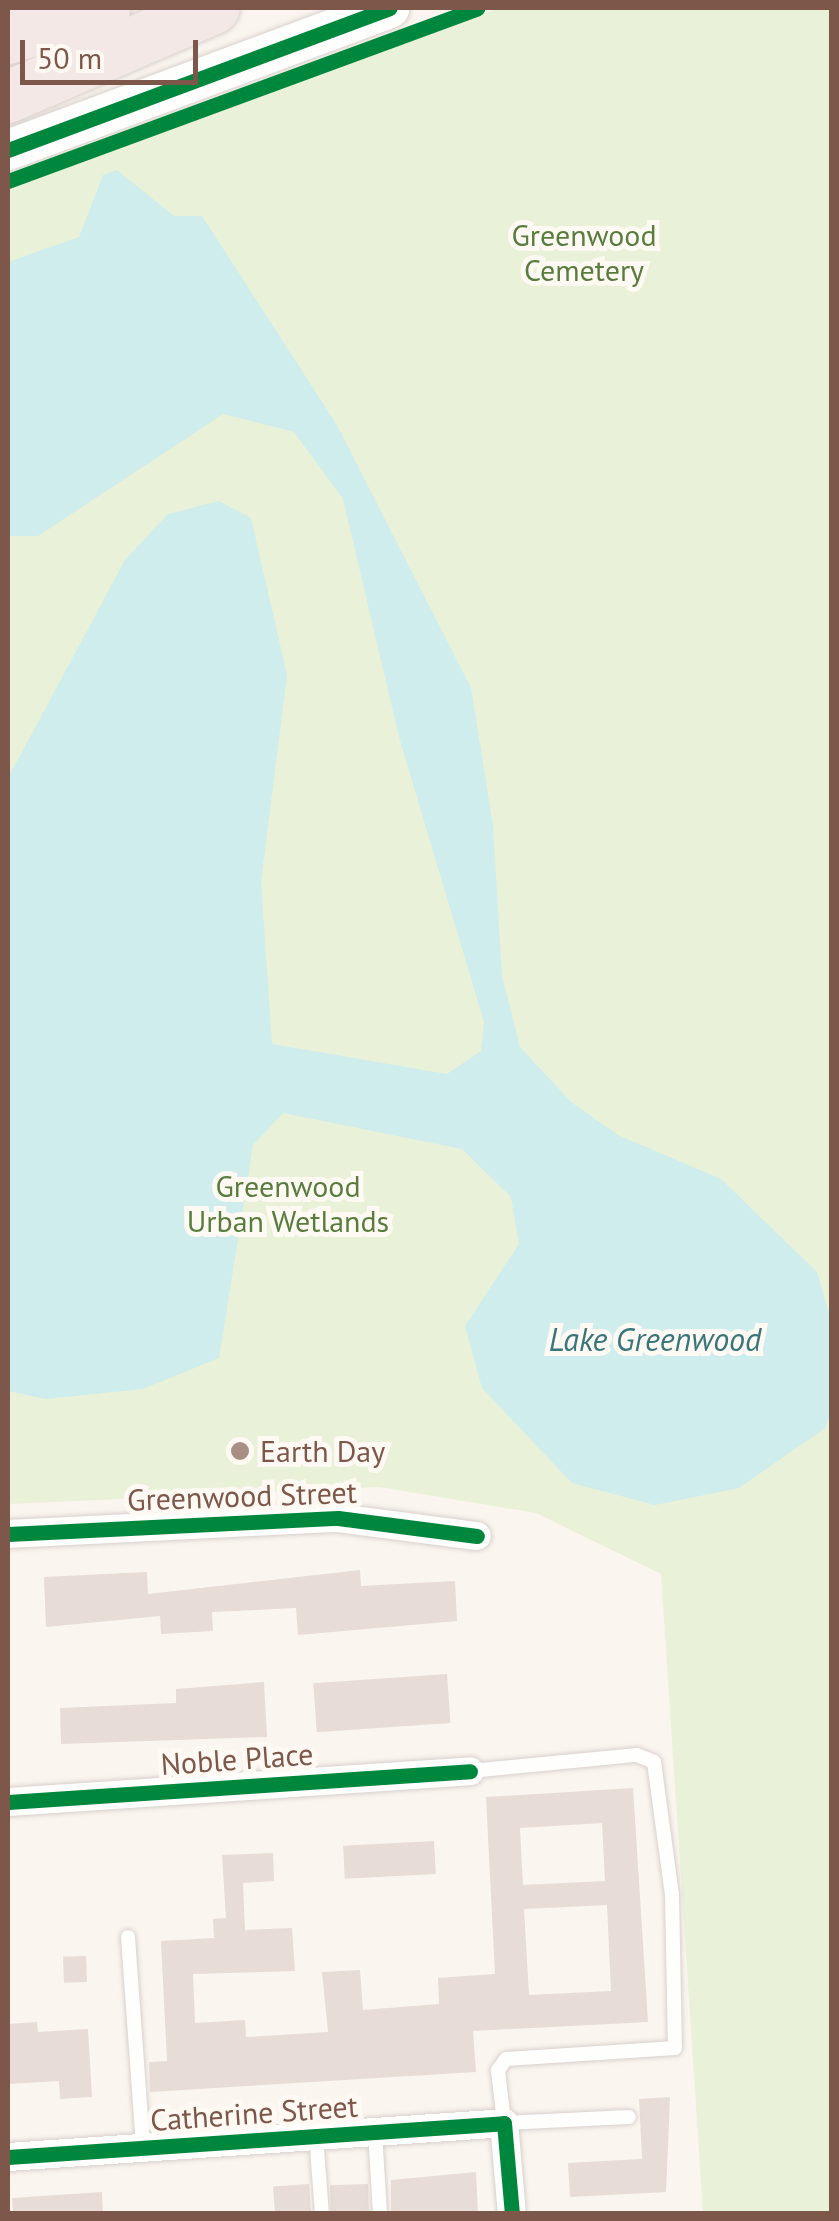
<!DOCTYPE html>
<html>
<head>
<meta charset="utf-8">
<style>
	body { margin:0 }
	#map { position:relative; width:839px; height:2221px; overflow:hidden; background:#faf5ef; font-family:"PT Sans",sans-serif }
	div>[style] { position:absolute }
	.green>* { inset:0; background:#e9f1d9 }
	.water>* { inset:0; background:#cfedec }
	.building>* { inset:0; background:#e7dcd6; transform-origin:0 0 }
	.roads { filter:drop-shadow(0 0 2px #d9d0cc) drop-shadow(0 0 2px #d9d0cc) }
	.service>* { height:14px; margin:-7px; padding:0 7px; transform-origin:7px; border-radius:7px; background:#fefefd }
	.minor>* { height:28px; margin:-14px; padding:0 14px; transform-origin:14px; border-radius:14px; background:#fefefd }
	.secondary>* { height:40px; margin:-20px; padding:0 20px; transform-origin:20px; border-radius:20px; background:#fefefd }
	.motorway>* { height:52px; margin:-26px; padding:0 26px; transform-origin:26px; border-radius:26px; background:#f3e8e6 }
	.cycleway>* { height:15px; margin:-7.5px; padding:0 7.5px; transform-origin:7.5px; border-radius:7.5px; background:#00873e }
	.dots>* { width:28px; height:28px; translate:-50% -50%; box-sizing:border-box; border:5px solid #fff9f3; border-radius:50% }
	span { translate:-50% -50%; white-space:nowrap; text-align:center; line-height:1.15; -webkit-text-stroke:10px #fff9f3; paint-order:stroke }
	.park-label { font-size:30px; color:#577d3e }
	.poi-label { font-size:30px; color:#7d574a }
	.left { translate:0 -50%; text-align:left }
	.street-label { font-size:30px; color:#7d574a }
	.water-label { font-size:32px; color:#39767b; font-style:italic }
	.frame { position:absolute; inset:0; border:10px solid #7d574a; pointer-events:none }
	.scale { position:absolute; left:20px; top:40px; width:178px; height:45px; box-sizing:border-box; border:5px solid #7d574a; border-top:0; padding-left:12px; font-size:30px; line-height:35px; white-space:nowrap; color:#7d574a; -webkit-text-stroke:8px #fff9f3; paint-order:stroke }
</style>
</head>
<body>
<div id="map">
	<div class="green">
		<div style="clip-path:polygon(499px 8px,831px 8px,831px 2213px,703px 2213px,661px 1574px,536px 1513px,379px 1487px,8px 1504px,8px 189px)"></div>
	</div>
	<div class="water">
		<div style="clip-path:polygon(117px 170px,174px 216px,202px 216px,337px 425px,471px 688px,493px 826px,502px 976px,520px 1047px,571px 1102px,618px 1135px,721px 1179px,817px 1272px,831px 1319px,831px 1414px,825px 1428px,739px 1488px,655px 1505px,572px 1483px,482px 1388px,465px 1326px,519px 1244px,511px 1197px,462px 1149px,283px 1113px,253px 1145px,219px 1358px,143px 1389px,46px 1399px,8px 1391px,8px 778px,125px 560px,168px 514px,219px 501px,251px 518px,287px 675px,261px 881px,272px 1044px,447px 1074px,481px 1051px,484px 1022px,399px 737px,343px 499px,294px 432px,223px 414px,38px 536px,8px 536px,8px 262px,79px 237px,103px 175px)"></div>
	</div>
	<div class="building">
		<div style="clip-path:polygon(360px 1570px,361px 1586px,455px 1581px,457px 1621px,298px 1635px,296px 1608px,212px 1612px,213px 1631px,161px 1634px,160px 1616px,46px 1627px,44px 1577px,147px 1572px,148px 1594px)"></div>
		<div style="left:447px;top:1674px;width:49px;height:134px;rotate:86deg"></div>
		<div style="clip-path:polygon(264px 1682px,267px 1737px,61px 1744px,60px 1708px,176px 1703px,176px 1689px)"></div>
		<div style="clip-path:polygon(evenodd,633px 1788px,648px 2022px,473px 2031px,476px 2072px,150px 2092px,149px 2062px,167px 2061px,161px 1941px,214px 1938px,213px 1919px,226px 1918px,222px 1855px,273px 1853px,274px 1881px,243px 1883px,245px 1930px,292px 1928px,295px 1971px,193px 1974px,195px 2023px,245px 2020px,246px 2037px,328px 2032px,322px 1972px,360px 1970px,363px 2010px,439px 2004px,438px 1978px,495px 1974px,486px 1797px,633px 1788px,602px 1823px,605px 1881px,523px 1885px,520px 1828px,602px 1823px,633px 1788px,607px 1905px,611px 1991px,529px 1995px,524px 1909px,607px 1905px)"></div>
		<div style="left:434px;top:1841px;width:33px;height:91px;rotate:87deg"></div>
		<div style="left:86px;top:1956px;width:26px;height:23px;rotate:88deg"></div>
		<div style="clip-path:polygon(37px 2022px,38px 2032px,88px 2029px,92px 2097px,60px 2099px,59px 2081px,8px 2084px,8px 2024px)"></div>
		<div style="clip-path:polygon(670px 2097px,666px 2192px,570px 2197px,568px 2163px,642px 2159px,639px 2099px)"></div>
		<div style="clip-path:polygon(476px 2172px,478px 2214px,391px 2214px,391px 2180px)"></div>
		<div style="left:309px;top:2184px;width:30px;height:36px;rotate:86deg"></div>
		<div style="left:368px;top:2184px;width:30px;height:38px;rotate:88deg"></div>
		<div style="clip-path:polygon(102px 2192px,103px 2214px,13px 2214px,12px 2198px)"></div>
	</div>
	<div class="roads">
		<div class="service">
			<div style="left:470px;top:1771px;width:168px;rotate:-5.5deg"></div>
			<div style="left:637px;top:1755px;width:18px;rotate:22deg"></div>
			<div style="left:654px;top:1762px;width:134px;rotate:82.3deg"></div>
			<div style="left:672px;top:1895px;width:153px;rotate:88.9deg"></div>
			<div style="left:675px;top:2048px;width:169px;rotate:176.3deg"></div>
			<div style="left:506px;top:2059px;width:14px;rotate:126deg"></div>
			<div style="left:498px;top:2070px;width:53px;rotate:83.5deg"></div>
			<div style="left:504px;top:2123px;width:125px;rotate:-2.7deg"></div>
			<div style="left:128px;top:1937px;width:212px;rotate:85.9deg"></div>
			<div style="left:375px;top:2132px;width:82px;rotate:86.5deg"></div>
			<div style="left:316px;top:2136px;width:78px;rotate:85.6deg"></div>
		</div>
		<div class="minor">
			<div style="left:8px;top:1534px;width:330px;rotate:-2.8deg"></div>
			<div style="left:338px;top:1518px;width:140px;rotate:7.4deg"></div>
			<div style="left:8px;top:1802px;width:463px;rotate:-3.8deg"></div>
			<div style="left:8px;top:2157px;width:497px;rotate:-3.9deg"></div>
			<div style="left:504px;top:2123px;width:91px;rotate:85deg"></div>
		</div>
		<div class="secondary">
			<div style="left:8px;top:150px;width:407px;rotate:-20.4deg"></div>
		</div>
		<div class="motorway">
			<div style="left:8px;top:38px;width:101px;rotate:-17.4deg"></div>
			<div style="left:8px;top:97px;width:224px;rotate:-23.4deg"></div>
		</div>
	</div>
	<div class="cycleway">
		<div style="left:8px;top:150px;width:407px;rotate:-20.4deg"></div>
		<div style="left:8px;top:181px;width:500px;rotate:-20.2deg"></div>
		<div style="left:8px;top:1534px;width:330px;rotate:-2.8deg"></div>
		<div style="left:338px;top:1518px;width:140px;rotate:7.4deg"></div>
		<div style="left:8px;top:1802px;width:463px;rotate:-3.8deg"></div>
		<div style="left:8px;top:2157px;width:497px;rotate:-3.9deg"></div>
		<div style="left:504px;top:2123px;width:91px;rotate:85deg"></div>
	</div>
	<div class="dots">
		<div style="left:240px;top:1451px;background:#a98e84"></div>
	</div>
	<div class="park-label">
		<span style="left:584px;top:252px">Greenwood<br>Cemetery</span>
		<span style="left:288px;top:1203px">Greenwood<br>Urban Wetlands</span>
	</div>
	<div class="poi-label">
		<span class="left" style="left:260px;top:1451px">Earth Day</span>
	</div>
	<div class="street-label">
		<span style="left:242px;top:1496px;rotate:-2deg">Greenwood Street</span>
		<span style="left:237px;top:1759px;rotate:-4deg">Noble Place</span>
		<span style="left:254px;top:2113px;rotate:-4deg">Catherine Street</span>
	</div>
	<div class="water-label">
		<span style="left:655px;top:1339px">Lake Greenwood</span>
	</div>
	<div class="frame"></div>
	<div class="scale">50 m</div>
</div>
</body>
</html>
